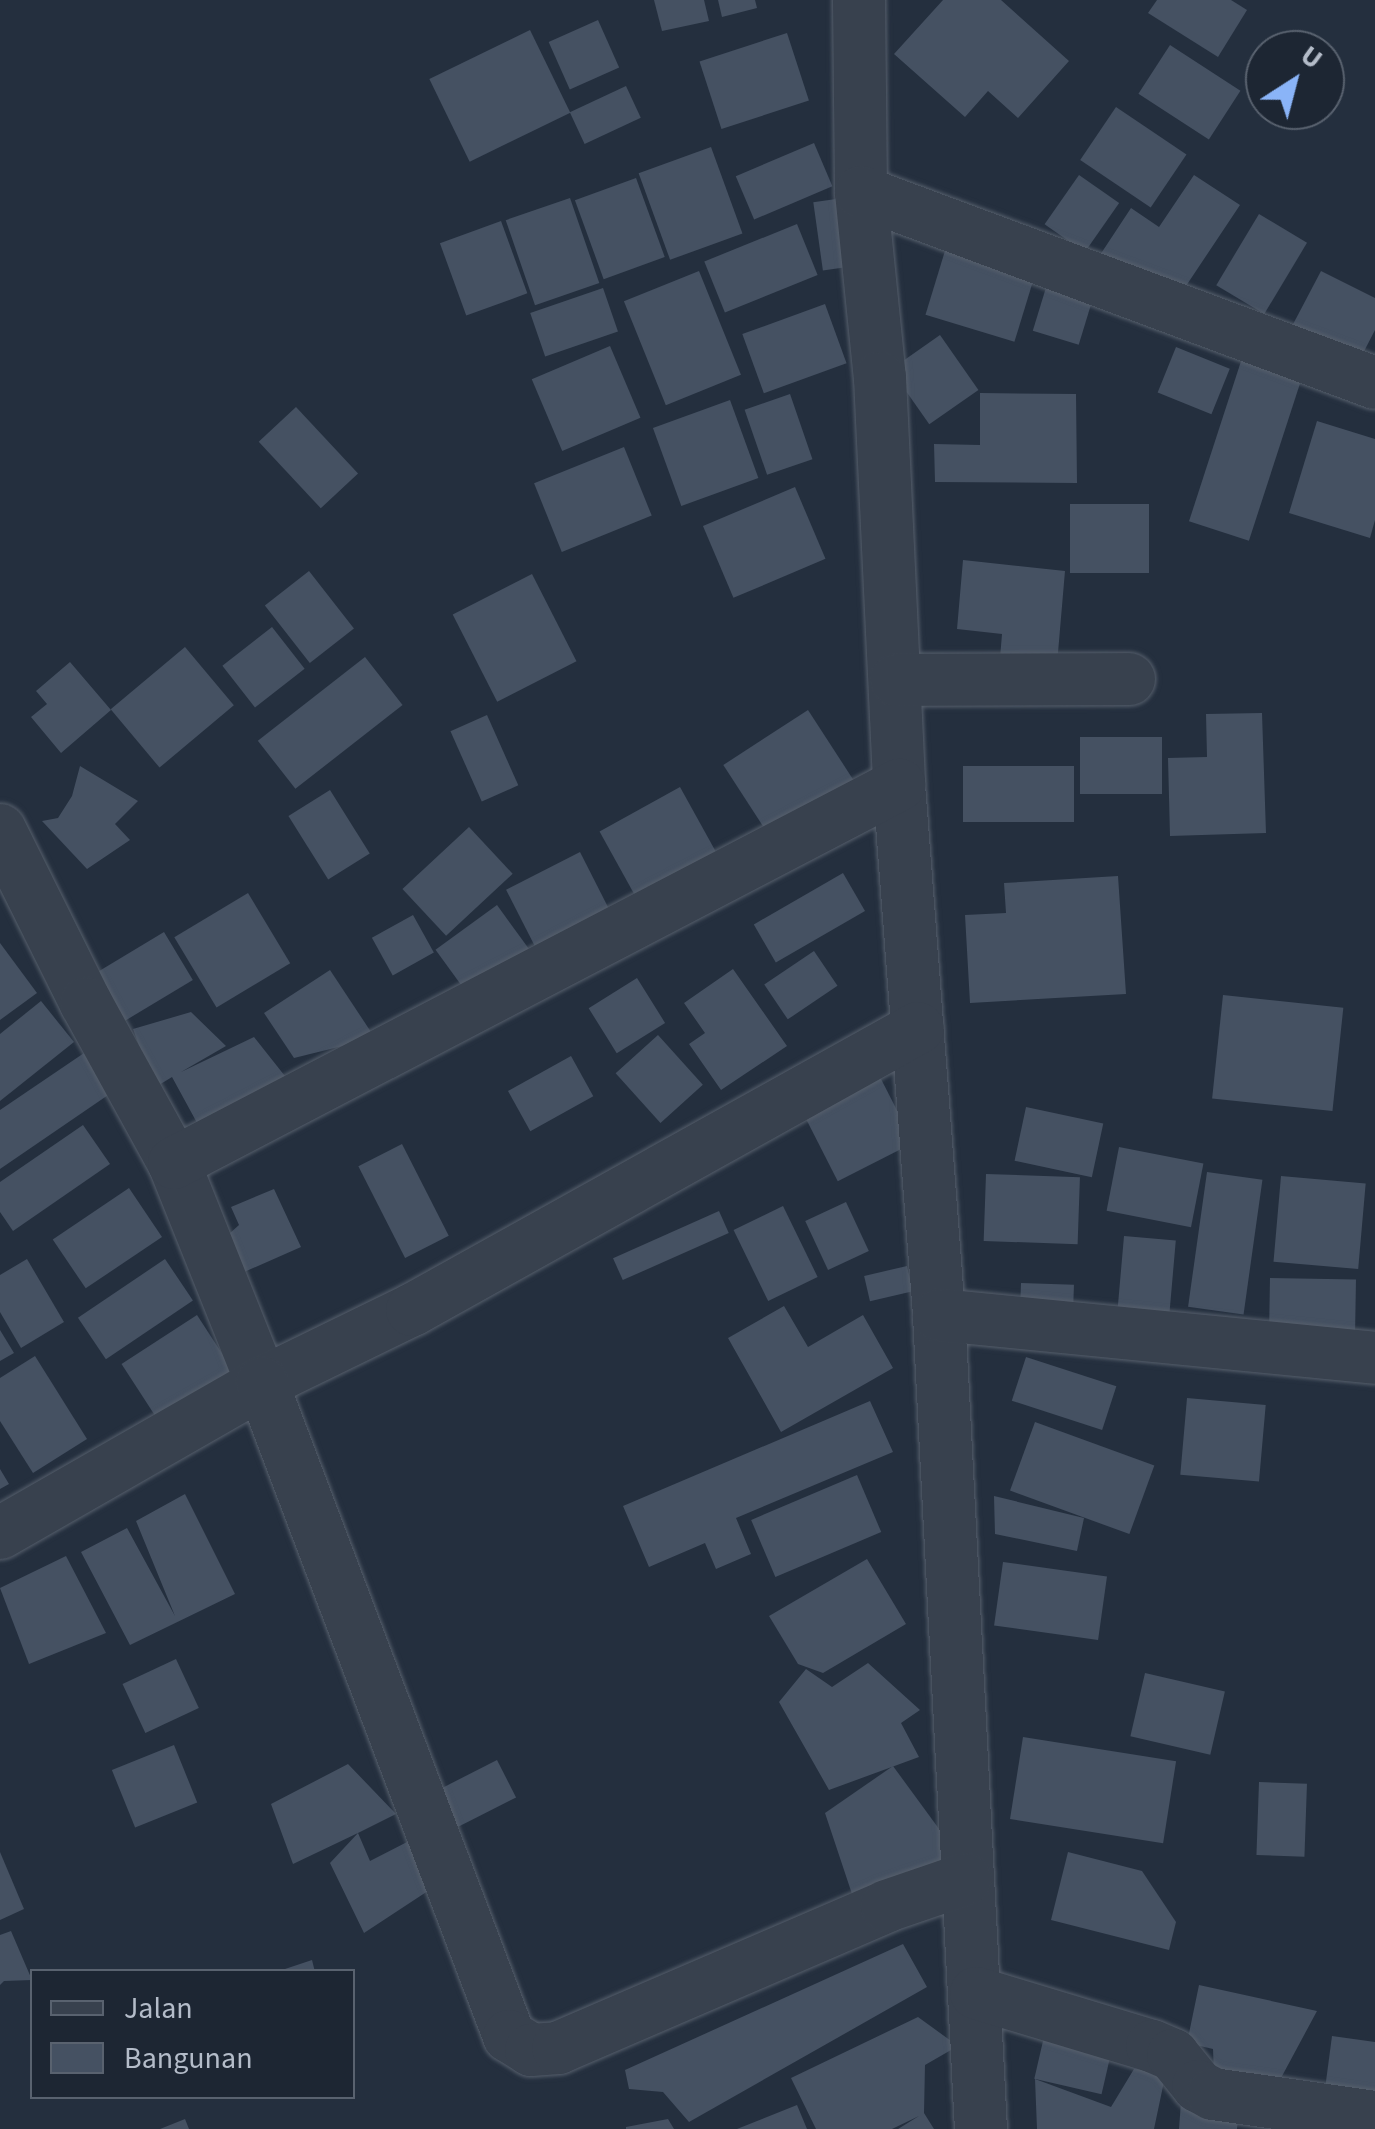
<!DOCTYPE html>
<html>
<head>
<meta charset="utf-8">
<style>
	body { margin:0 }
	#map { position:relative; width:1375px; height:2129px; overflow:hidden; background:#242f3e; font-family:"Source Sans 3",sans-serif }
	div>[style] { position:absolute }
	.building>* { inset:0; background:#455162; transform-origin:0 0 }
	.roads { filter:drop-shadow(0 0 2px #565f6c) drop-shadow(0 0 2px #565f6c) }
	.street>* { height:52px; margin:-26px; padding:0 26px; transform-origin:26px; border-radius:26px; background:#38414e }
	span { translate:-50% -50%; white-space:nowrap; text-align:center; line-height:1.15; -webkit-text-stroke:8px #1d2633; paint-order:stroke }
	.legend { position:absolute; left:30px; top:1969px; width:325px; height:130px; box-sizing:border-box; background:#1d2633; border:2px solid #59626f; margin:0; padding:12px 18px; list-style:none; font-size:30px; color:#b4bcc9 }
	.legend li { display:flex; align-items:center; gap:20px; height:50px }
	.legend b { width:50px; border:2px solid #59626f }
	.north { position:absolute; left:1245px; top:30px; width:100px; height:100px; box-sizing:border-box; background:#1d2633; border:2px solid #59626f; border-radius:50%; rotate:36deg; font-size:28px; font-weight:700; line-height:40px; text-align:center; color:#b4bcc9 }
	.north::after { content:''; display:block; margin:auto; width:35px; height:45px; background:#8ab4f8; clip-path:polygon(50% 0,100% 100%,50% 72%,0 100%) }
</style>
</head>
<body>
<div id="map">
	<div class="building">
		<div style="clip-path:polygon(654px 0,704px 0,709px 21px,662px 31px)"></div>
		<div style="clip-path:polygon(718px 0,755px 0,757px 8px,722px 17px)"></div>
		<div style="clip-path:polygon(943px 0,1001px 0,1069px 61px,1018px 118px,988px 91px,965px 117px,894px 54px)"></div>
		<div style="clip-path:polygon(1157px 0,1231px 0,1247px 10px,1218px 57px,1148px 13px)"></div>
		<div style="left:598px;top:20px;width:52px;height:54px;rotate:66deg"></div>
		<div style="left:530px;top:30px;width:92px;height:112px;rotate:64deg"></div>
		<div style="left:787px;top:33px;width:71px;height:92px;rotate:72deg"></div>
		<div style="left:1170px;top:45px;width:84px;height:58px;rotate:33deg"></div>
		<div style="left:626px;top:86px;width:35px;height:62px;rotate:65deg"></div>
		<div style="left:1116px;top:107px;width:85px;height:64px;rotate:34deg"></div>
		<div style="left:814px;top:143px;width:47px;height:85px;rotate:67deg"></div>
		<div style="left:711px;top:147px;width:92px;height:77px;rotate:70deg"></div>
		<div style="left:1079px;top:175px;width:49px;height:60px;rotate:35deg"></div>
		<div style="clip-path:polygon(1194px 175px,1240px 205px,1174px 304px,1100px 255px,1131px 208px,1159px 227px)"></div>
		<div style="left:636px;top:178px;width:84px;height:65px;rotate:70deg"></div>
		<div style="left:570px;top:198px;width:90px;height:68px;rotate:71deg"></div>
		<div style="left:843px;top:198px;width:69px;height:30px;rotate:82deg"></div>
		<div style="left:1259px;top:214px;width:56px;height:83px;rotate:31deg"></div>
		<div style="left:501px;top:221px;width:77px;height:65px;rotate:70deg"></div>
		<div style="left:797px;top:224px;width:55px;height:100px;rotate:68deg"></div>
		<div style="left:948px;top:241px;width:93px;height:77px;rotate:17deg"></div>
		<div style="left:699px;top:271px;width:112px;height:81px;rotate:68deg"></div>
		<div style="clip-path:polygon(1321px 271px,1375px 298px,1375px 330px,1357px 365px,1290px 330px)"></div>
		<div style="left:1048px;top:281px;width:48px;height:52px;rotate:17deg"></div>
		<div style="left:603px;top:288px;width:46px;height:77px;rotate:71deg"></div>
		<div style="left:825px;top:304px;width:63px;height:88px;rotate:70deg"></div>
		<div style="left:940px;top:335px;width:67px;height:60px;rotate:55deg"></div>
		<div style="left:610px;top:346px;width:78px;height:85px;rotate:67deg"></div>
		<div style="left:1176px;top:347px;width:58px;height:49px;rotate:22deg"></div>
		<div style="left:1244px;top:352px;width:63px;height:178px;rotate:18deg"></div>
		<div style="clip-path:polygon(980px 393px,1076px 394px,1077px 483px,935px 482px,934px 444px,980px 445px)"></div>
		<div style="left:790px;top:394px;width:69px;height:48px;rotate:71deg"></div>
		<div style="left:730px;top:400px;width:83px;height:82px;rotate:70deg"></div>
		<div style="left:296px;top:407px;width:91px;height:51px;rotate:47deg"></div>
		<div style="clip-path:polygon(1317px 421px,1375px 439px,1375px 520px,1370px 538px,1289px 513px)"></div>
		<div style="left:624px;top:447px;width:74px;height:97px;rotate:68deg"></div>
		<div style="left:795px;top:487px;width:78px;height:100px;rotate:67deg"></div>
		<div style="left:1070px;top:504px;width:79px;height:69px"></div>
		<div style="clip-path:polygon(963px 560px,1065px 571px,1056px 676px,999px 670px,1002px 634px,957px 629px)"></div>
		<div style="left:309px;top:571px;width:73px;height:56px;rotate:52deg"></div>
		<div style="left:532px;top:574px;width:98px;height:89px;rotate:63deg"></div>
		<div style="left:272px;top:627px;width:53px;height:63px;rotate:52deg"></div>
		<div style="left:185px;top:647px;width:76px;height:97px;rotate:50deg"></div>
		<div style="left:365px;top:657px;width:61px;height:136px;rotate:52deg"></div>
		<div style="clip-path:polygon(70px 662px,111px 710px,61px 753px,31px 717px,47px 704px,36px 691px)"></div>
		<div style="left:808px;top:710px;width:84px;height:101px;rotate:57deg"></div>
		<div style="clip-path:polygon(1262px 713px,1266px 833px,1170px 836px,1168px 758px,1207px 757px,1206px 714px)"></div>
		<div style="left:487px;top:715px;width:77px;height:40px;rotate:66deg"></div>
		<div style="left:1162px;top:737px;width:57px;height:82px;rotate:90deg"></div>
		<div style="clip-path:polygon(80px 766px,138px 801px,115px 824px,130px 840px,87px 869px,42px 821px,58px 818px,72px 796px)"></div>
		<div style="left:963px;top:766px;width:111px;height:56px"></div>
		<div style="left:680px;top:787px;width:80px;height:92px;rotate:61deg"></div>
		<div style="left:330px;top:790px;width:75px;height:49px;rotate:58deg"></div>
		<div style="left:469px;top:827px;width:64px;height:91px;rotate:47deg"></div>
		<div style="left:580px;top:852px;width:63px;height:83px;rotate:63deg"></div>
		<div style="left:843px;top:873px;width:44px;height:103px;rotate:60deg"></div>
		<div style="clip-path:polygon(1118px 876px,1126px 994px,970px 1003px,965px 915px,1006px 913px,1004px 883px)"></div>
		<div style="left:248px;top:893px;width:82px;height:86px;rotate:59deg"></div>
		<div style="left:497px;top:905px;width:60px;height:76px;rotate:54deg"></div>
		<div style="left:413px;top:915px;width:43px;height:47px;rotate:61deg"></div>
		<div style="left:164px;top:932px;width:56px;height:93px;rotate:59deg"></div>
		<div style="clip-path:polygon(0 943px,37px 993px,0 1020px)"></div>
		<div style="left:814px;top:951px;width:42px;height:60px;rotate:56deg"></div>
		<div style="clip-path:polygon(733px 969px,787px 1046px,721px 1090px,689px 1044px,705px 1033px,684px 1003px)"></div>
		<div style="clip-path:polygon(330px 970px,375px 1038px,294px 1058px,264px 1013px)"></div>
		<div style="left:637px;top:978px;width:53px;height:57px;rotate:58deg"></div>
		<div style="left:1223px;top:995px;width:121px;height:104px;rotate:6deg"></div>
		<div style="clip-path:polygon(41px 1001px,74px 1042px,0 1101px,0 1034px)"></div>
		<div style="clip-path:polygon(191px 1012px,226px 1046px,181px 1072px,254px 1037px,300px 1095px,202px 1132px,172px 1077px,154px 1088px,133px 1029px)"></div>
		<div style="left:658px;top:1035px;width:67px;height:57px;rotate:48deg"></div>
		<div style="clip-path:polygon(87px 1051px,114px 1091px,0 1169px,0 1110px)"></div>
		<div style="left:571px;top:1056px;width:46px;height:72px;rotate:61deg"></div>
		<div style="left:879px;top:1075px;width:76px;height:85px;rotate:63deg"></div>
		<div style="left:1026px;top:1107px;width:79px;height:55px;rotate:12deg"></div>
		<div style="clip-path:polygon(83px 1125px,110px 1164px,13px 1231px,0 1212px,0 1182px)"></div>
		<div style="left:402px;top:1144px;width:103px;height:49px;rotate:63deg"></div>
		<div style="left:1119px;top:1147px;width:86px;height:65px;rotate:11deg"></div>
		<div style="left:1207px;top:1172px;width:56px;height:136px;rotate:8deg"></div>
		<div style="left:986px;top:1174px;width:94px;height:67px;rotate:2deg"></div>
		<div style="left:1281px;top:1176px;width:85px;height:86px;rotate:5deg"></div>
		<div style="left:129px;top:1188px;width:59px;height:92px;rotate:56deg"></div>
		<div style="clip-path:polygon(274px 1189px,301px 1247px,235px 1276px,220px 1242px,239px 1225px,231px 1207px)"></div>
		<div style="left:846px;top:1202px;width:54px;height:45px;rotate:65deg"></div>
		<div style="left:783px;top:1206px;width:79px;height:55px;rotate:64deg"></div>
		<div style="left:719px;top:1211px;width:24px;height:116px;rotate:66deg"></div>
		<div style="left:1124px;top:1236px;width:52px;height:86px;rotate:5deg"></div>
		<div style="clip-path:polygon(27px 1259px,64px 1322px,21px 1348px,0 1312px,0 1275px)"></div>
		<div style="left:165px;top:1259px;width:50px;height:105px;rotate:56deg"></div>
		<div style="left:907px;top:1266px;width:26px;height:44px;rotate:77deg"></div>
		<div style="left:1270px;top:1278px;width:86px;height:69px;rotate:1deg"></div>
		<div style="left:1021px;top:1283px;width:53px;height:30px;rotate:2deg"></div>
		<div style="clip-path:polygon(784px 1306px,808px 1347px,863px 1315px,893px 1368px,781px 1432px,728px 1338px)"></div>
		<div style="left:197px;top:1315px;width:68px;height:90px;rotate:57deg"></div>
		<div style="clip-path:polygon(0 1330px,14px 1353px,0 1361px)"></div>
		<div style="clip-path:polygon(35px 1356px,87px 1439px,33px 1473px,0 1421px,0 1378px)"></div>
		<div style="left:1026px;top:1357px;width:95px;height:46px;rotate:18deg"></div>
		<div style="left:1187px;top:1398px;width:79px;height:77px;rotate:5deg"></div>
		<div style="clip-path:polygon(870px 1401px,893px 1452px,736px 1518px,751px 1554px,716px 1569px,705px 1543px,649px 1567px,623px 1506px)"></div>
		<div style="left:1035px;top:1422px;width:127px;height:73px;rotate:20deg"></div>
		<div style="clip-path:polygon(0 1469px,9px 1484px,0 1489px)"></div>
		<div style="left:857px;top:1475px;width:62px;height:115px;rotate:67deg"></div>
		<div style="clip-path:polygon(185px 1494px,235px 1594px,130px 1645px,81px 1552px,127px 1528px,175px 1616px,136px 1521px)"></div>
		<div style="clip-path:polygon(994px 1496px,1084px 1518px,1077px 1551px,995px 1534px)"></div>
		<div style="clip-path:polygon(66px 1556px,106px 1633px,29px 1664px,0 1588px)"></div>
		<div style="clip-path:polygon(867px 1559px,906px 1624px,823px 1673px,798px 1664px,769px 1616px)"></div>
		<div style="left:1003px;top:1562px;width:105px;height:64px;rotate:8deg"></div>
		<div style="left:176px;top:1659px;width:54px;height:59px;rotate:65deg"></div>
		<div style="clip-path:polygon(868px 1663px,920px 1710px,901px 1723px,919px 1757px,829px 1790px,779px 1702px,806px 1669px,832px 1687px)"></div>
		<div style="left:1145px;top:1673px;width:82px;height:65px;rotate:13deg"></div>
		<div style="left:1023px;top:1737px;width:155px;height:83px;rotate:9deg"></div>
		<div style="left:174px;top:1745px;width:62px;height:67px;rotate:68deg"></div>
		<div style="left:497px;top:1760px;width:42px;height:72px;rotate:63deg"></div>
		<div style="clip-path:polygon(348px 1764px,396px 1814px,358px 1833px,370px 1861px,409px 1841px,437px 1885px,364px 1933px,330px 1863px,358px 1833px,293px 1864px,271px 1804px)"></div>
		<div style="clip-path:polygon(893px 1766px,964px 1863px,854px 1900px,825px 1813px)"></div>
		<div style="left:1259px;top:1782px;width:48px;height:73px;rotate:2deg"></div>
		<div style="clip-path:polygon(0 1852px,24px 1909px,0 1920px)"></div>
		<div style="clip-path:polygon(1068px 1852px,1142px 1871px,1176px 1922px,1169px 1950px,1051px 1920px)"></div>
		<div style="clip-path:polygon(11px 1931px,32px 1980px,4px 1981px,0 1985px,0 1935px)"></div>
		<div style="clip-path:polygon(903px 1944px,927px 1987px,689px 2122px,663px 2092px,629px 2089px,625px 2070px)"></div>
		<div style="clip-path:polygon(312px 1960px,315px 1972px,279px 1972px,279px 1971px)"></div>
		<div style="clip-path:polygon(1199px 1985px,1317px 2011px,1274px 2091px,1214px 2076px,1213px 2049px,1187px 2043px)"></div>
		<div style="clip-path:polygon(918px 2017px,958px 2046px,925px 2065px,924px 2113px,934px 2129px,898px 2129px,919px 2116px,892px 2129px,816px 2129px,791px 2078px)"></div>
		<div style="left:1046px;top:2028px;width:69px;height:52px;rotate:13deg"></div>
		<div style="clip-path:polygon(1332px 2036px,1375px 2042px,1375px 2096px,1325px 2089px)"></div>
		<div style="clip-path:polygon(1134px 2069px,1166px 2072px,1154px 2129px,1037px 2129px,1035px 2079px,1111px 2107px)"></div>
		<div style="clip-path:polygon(1181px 2102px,1239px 2106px,1237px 2129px,1179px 2129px)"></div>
		<div style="clip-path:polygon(797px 2105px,807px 2129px,737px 2129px)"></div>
		<div style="clip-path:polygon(185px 2119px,189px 2129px,160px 2129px)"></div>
		<div style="clip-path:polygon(668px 2119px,674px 2129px,626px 2129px,626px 2127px)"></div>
	</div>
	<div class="roads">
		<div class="street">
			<div style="left:859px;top:0;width:192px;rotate:89.4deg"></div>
			<div style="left:861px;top:192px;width:187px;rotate:84.2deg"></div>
			<div style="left:880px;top:378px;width:407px;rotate:87.3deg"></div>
			<div style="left:899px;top:785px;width:532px;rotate:85.68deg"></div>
			<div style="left:939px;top:1315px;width:815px;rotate:87.05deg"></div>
			<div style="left:861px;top:192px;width:548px;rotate:20.38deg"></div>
			<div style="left:896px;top:680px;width:233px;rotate:-0.2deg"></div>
			<div style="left:0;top:830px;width:193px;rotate:63.6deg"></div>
			<div style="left:86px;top:1003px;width:183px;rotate:61.2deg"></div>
			<div style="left:174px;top:1163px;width:237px;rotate:68.2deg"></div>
			<div style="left:262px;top:1383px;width:167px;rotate:-26deg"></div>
			<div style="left:412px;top:1310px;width:579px;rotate:-29.13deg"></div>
			<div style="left:174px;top:1163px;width:818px;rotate:-27.54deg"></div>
			<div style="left:939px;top:1315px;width:438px;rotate:5.6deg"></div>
			<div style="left:0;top:1533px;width:302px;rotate:-29.8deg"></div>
			<div style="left:262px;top:1383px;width:698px;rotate:69.28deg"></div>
			<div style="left:509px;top:2036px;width:26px;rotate:32deg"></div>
			<div style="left:531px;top:2050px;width:27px;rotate:-4deg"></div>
			<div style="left:558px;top:2048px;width:358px;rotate:-23.3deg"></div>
			<div style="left:887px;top:1906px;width:83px;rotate:-18.9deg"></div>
			<div style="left:976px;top:1993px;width:184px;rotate:16.8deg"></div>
			<div style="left:1152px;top:2046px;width:23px;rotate:23deg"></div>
			<div style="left:1173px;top:2055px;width:40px;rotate:51deg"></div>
			<div style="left:1198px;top:2086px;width:17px;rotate:28deg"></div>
			<div style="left:1213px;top:2094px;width:163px;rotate:8.1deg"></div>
		</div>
	</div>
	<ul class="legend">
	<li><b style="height:12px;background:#38414e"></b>Jalan</li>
	<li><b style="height:28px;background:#455162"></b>Bangunan</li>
	</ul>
	<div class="north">U</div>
</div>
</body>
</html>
